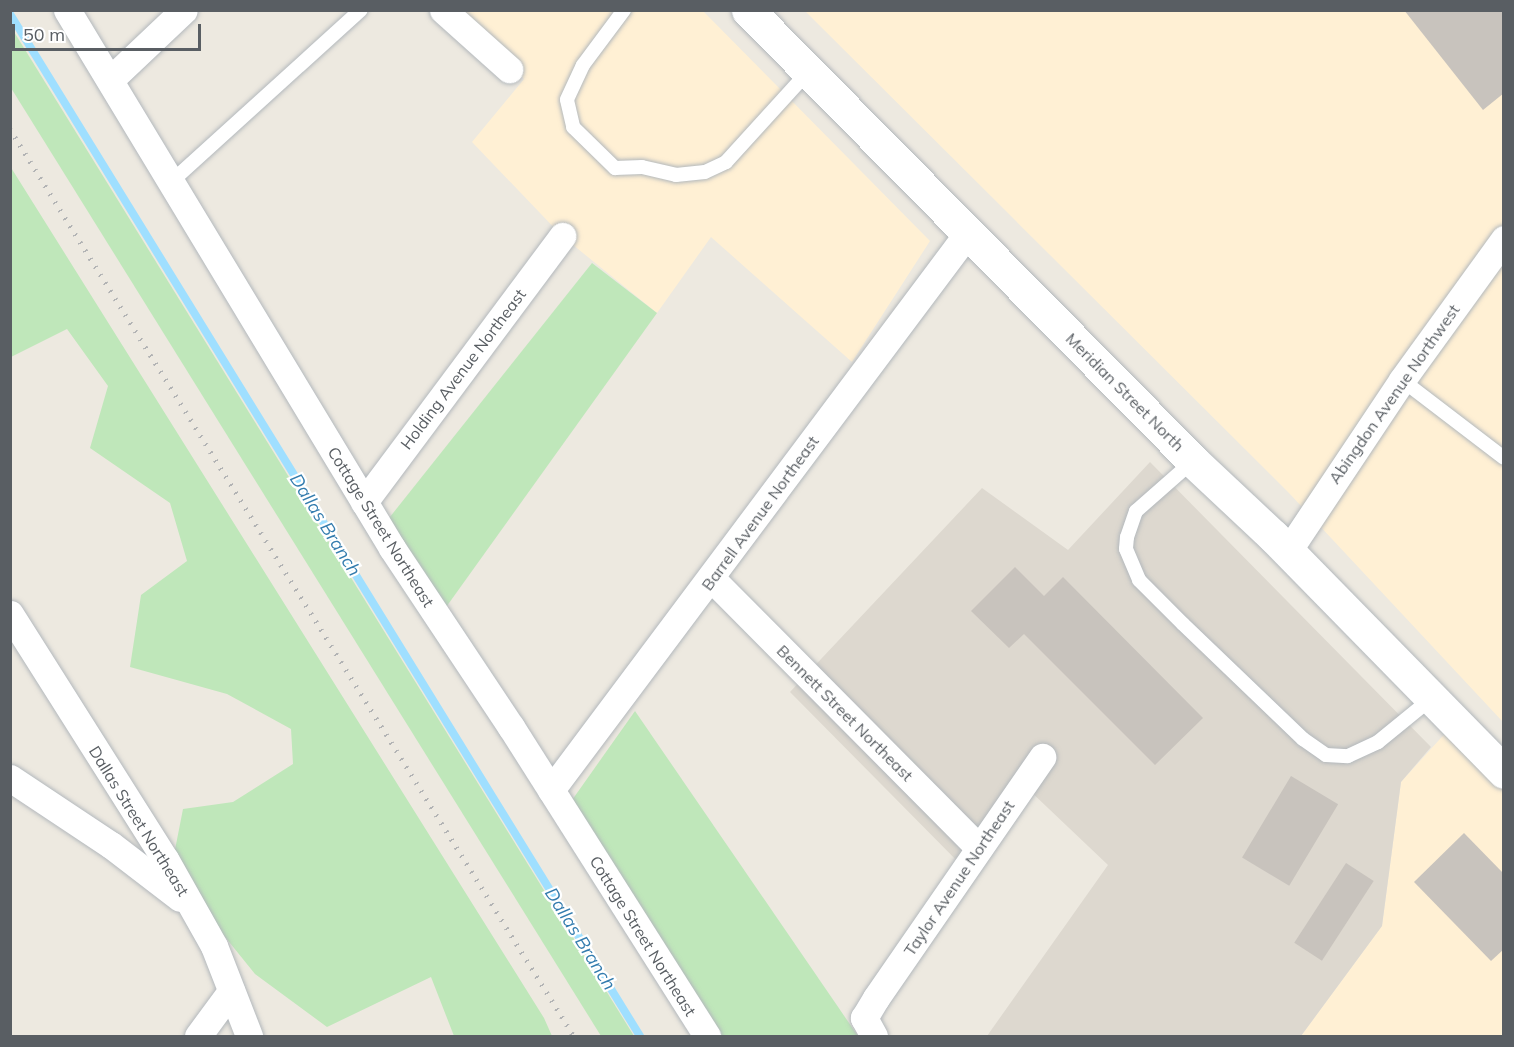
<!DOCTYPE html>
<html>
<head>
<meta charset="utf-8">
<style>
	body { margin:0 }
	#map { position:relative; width:1514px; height:1047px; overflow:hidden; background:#ede9e0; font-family:Mulish,sans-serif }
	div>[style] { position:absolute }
	.commercial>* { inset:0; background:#fff0d4 }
	.education>* { inset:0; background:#ddd8cf }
	.green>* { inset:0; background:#bfe7ba }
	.stream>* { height:8px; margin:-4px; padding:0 4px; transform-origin:4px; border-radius:4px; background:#9fdfff }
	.building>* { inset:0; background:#c8c3bd; transform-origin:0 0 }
	.roads { filter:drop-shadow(0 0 2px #b3b8bc) drop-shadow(0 0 2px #b3b8bc) }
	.service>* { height:14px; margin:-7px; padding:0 7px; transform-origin:7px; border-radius:7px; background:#fff }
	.minor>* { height:27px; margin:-13.5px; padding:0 13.5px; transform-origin:13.5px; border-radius:13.5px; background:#fff }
	.tertiary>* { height:33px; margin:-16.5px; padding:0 16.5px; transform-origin:16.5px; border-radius:16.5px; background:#fff }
	.rail>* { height:4.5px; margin-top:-2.25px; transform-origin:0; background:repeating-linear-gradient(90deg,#b2b3b4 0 1.5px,transparent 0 9.5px) }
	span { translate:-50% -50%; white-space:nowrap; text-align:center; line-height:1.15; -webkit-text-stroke:4.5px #fff; paint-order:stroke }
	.street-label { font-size:16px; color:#595e63 }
	.water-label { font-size:18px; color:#337cae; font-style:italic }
	.frame { position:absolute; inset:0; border:12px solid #595e63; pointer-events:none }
	.scale { position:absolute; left:12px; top:24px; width:189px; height:27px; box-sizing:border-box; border:3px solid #595e63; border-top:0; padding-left:8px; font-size:18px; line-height:21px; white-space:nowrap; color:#595e63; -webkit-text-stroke:4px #fff; paint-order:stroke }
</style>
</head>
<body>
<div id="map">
	<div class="commercial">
		<div style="clip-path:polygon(464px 11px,703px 11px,930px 241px,852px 362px,711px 237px,657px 313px,562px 236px,472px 142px,524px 79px)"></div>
		<div style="clip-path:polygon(805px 11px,1503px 11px,1503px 722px,1289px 493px)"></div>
		<div style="clip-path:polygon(1449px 729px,1503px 786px,1503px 1036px,1301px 1036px,1382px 926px,1401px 782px)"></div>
	</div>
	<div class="education">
		<div style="clip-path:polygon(1150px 462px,1431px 747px,1401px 782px,1382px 926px,1301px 1036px,987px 1036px,1108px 865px,1028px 789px,972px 876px,790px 692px,982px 488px,1068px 550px)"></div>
	</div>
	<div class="green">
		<div style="clip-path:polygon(10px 27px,11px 27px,634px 1036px,601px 1036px,11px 88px)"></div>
		<div style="clip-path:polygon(10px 166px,544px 1018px,552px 1036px,454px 1036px,431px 977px,327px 1027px,255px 974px,171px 870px,183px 809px,233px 802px,293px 764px,291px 729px,227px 694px,130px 667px,141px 595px,187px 561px,170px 503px,90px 448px,108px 386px,67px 329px,11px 357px)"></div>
		<div style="clip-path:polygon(592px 263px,657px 313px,434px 624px,374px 537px)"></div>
		<div style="clip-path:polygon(635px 711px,858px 1036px,704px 1036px,565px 810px)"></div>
	</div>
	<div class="stream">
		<div style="left:10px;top:14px;width:1201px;rotate:58.35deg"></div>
	</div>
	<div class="building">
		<div style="clip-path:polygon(1404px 10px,1504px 10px,1504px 93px,1483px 110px)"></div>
		<div style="clip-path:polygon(1015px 567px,1044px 596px,1063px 577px,1203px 718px,1155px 765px,1024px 634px,1009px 648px,971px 611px)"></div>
		<div style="left:1291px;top:776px;width:55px;height:95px;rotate:31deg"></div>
		<div style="clip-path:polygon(1464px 833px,1504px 874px,1504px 949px,1491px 961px,1414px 882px)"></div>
		<div style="left:1346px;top:863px;width:33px;height:95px;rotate:33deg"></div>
	</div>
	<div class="roads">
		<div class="service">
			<div style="left:624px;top:10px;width:69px;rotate:126.7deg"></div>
			<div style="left:583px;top:65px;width:38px;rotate:115deg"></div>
			<div style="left:567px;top:100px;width:28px;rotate:77deg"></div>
			<div style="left:573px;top:127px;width:59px;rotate:44.3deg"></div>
			<div style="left:615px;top:168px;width:27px;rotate:-2deg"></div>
			<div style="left:642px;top:167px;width:35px;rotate:13deg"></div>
			<div style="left:676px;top:175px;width:29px;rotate:-6deg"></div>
			<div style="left:705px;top:172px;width:23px;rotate:-25deg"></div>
			<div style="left:726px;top:162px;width:122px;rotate:-47.7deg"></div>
			<div style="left:171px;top:182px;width:256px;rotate:-42.2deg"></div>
			<div style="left:1402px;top:380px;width:128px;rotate:37.4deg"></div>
			<div style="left:1193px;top:461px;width:76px;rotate:138.7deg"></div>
			<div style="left:1136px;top:511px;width:28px;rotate:109deg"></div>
			<div style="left:1127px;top:537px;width:12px;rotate:95deg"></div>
			<div style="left:1126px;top:549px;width:34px;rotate:67deg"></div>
			<div style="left:1139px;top:580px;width:62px;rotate:45deg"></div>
			<div style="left:1183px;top:624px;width:166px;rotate:43.8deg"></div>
			<div style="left:1303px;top:739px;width:28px;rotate:35deg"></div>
			<div style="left:1326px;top:755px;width:22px;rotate:3deg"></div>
			<div style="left:1348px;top:756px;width:33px;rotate:-25deg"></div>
			<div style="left:1378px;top:742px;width:70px;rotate:-39.2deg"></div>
		</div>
		<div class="minor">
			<div style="left:67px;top:10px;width:629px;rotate:58.86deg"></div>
			<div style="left:392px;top:548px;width:215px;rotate:56.4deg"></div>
			<div style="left:511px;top:727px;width:366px;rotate:57.6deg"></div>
			<div style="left:443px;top:10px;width:89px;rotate:41.8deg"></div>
			<div style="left:111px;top:79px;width:100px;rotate:-43.4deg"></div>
			<div style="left:364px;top:502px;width:332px;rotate:-53.3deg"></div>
			<div style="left:1288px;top:551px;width:206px;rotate:-56.3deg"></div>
			<div style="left:1402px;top:380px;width:174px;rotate:-54.1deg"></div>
			<div style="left:712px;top:579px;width:379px;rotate:45.2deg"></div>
			<div style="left:10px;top:614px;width:290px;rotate:57.7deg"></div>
			<div style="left:165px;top:859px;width:100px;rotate:60.6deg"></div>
			<div style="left:214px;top:946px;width:97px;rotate:68.7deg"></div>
			<div style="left:10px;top:778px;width:121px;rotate:33.6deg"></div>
			<div style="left:111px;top:845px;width:87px;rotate:37.5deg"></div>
			<div style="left:551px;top:790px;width:694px;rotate:-53.2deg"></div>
			<div style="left:198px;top:1036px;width:56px;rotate:-53.7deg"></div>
			<div style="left:874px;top:1036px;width:21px;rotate:-119deg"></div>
			<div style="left:864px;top:1018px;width:23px;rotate:-59deg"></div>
			<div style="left:876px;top:998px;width:293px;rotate:-55.4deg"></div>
		</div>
		<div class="tertiary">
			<div style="left:748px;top:10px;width:634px;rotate:45.38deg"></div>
			<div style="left:1193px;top:461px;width:110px;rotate:43.2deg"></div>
			<div style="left:1273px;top:536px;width:330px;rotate:45.6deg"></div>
		</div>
	</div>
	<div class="rail">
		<div style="left:10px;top:129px;width:1068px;rotate:58.13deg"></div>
	</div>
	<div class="street-label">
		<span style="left:463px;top:369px;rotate:-53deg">Holding Avenue Northeast</span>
		<span style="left:1125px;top:392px;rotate:45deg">Meridian Street North</span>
		<span style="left:1394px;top:394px;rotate:-55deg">Abingdon Avenue Northwest</span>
		<span style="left:760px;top:513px;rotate:-54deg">Barrell Avenue Northeast</span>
		<span style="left:381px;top:527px;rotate:58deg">Cottage Street Northeast</span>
		<span style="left:845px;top:713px;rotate:45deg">Bennett Street Northeast</span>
		<span style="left:139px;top:821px;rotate:58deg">Dallas Street Northeast</span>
		<span style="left:959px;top:878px;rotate:-56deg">Taylor Avenue Northeast</span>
		<span style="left:643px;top:936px;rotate:58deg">Cottage Street Northeast</span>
	</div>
	<div class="water-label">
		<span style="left:325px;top:525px;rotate:58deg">Dallas Branch</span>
		<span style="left:580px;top:939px;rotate:58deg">Dallas Branch</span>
	</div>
	<div class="frame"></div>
	<div class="scale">50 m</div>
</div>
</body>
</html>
